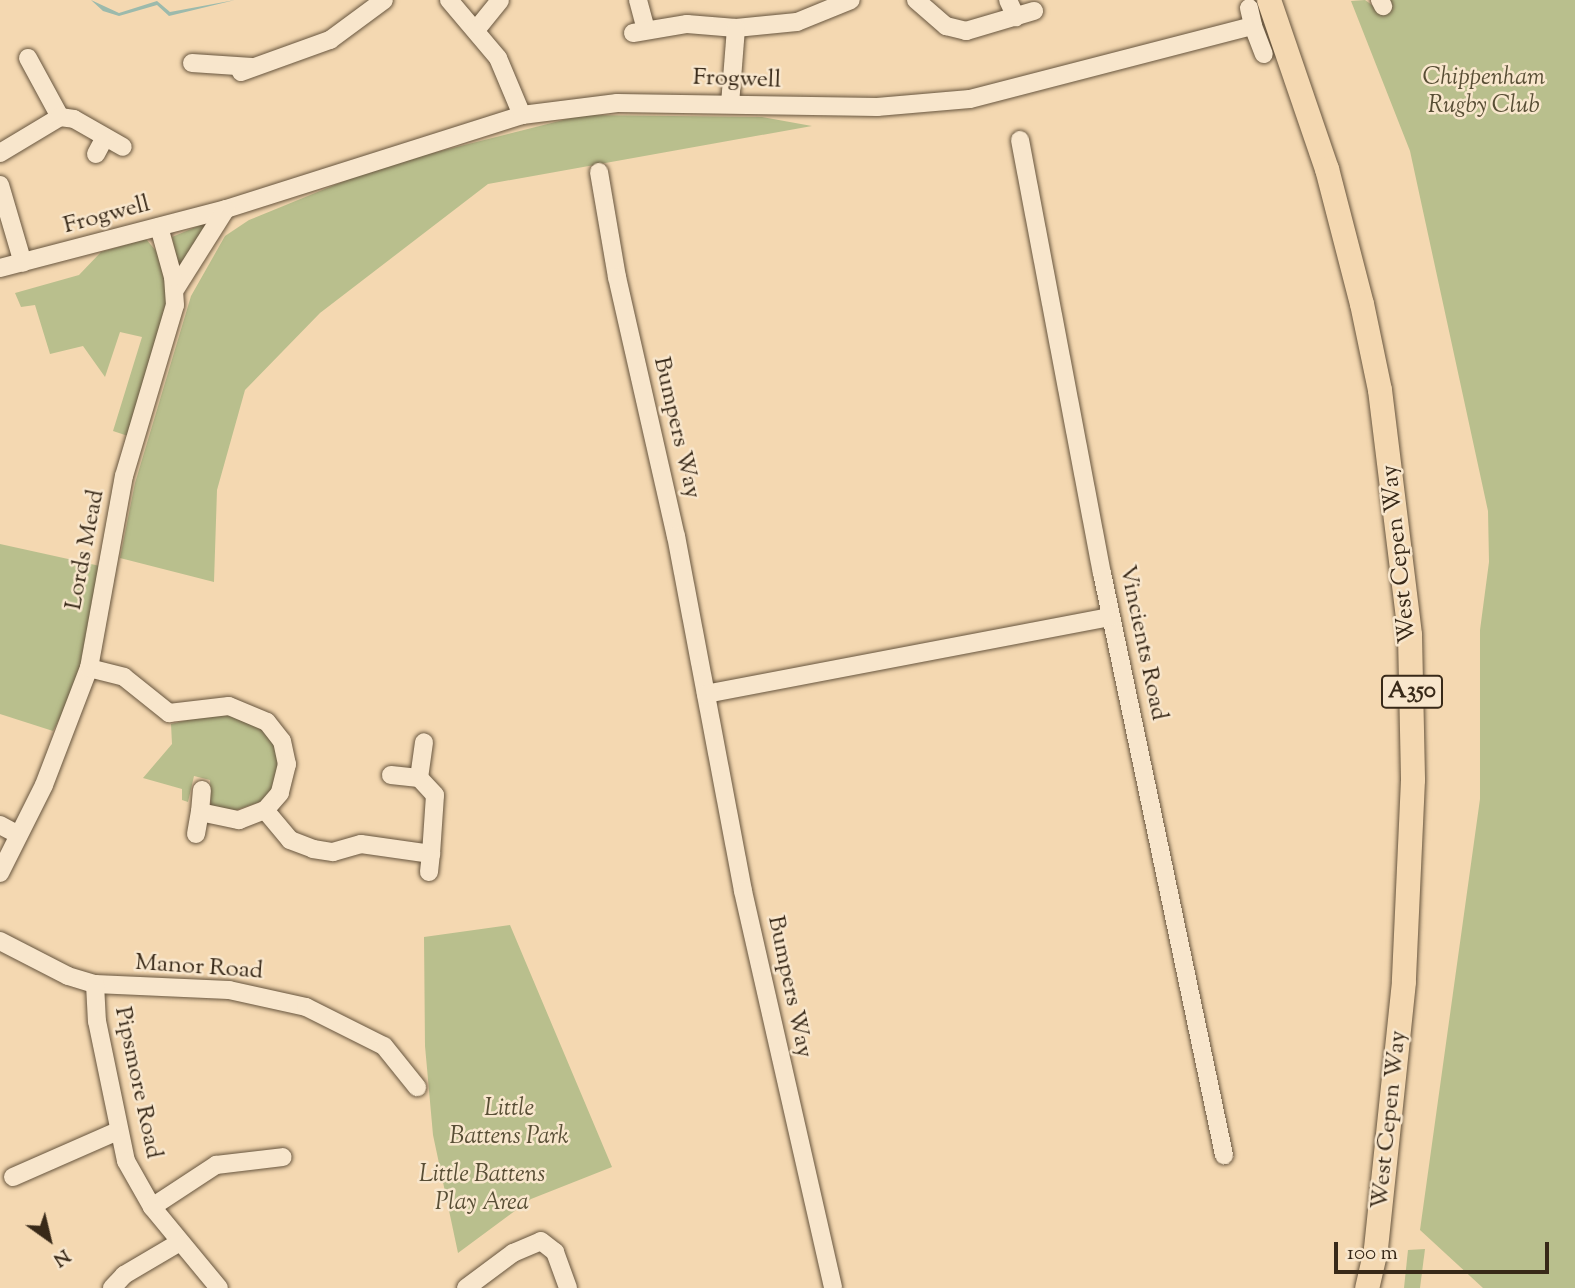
<!DOCTYPE html>
<html>
<head>
<meta charset="utf-8">
<style>
	body { margin:0 }
	#map { position:relative; width:1575px; height:1288px; overflow:hidden; background:#f4d8b1; font-family:"Sorts Mill Goudy",serif }
	div>[style] { position:absolute }
	.green>* { inset:0; background:#b9bf8d }
	.water>* { inset:0; background:#9cbaac }
	.roads { filter:drop-shadow(0 0 2px #67553e) drop-shadow(0 0 2px #67553e) }
	.minor>* { height:18px; margin:-9px; padding:0 9px; transform-origin:9px; border-radius:9px; background:#f8e6cc }
	.highway>* { height:24px; margin:-12px; padding:0 12px; transform-origin:12px; border-radius:12px; background:#f4d8b1 }
	span { translate:-50% -50%; white-space:nowrap; text-align:center; line-height:1.15; -webkit-text-stroke:5px #f8e6cc; paint-order:stroke }
	.shield-label span { padding:2px 5px; background:#f8e6cc; border:2px solid; border-radius:5px; -webkit-text-stroke-width:0 }
	.shield-label { font-size:23px; color:#382918; font-weight:700 }
	.park-label { font-size:24px; color:#584e35; font-style:italic }
	.street-label { font-size:24px; color:#382918 }
	.north { position:absolute; left:14px; top:1204px; width:70px; height:70px; -webkit-text-stroke:5px #f8e6cc; paint-order:stroke; rotate:146deg; font-size:19px; font-weight:700; line-height:28px; text-align:center; color:#382918 }
	.north::after { content:''; display:block; margin:auto; width:24px; height:32px; background:#382918; clip-path:polygon(50% 0,100% 100%,50% 72%,0 100%) }
	.scale { position:absolute; left:1334px; top:1242px; width:215px; height:32px; box-sizing:border-box; border:4px solid #382918; border-top:0; padding-left:9px; font-size:21px; line-height:24px; white-space:nowrap; color:#382918; -webkit-text-stroke:5px #f8e6cc; paint-order:stroke }
</style>
</head>
<body>
<div id="map">
	<div class="green">
		<div style="clip-path:polygon(1365px 0,1376px 8px,1388px 0,1575px 0,1575px 1288px,1483px 1288px,1420px 1230px,1480px 799px,1480px 630px,1489px 562px,1488px 511px,1410px 151px,1351px 1px)"></div>
		<div style="clip-path:polygon(583px 115px,762px 117px,812px 126px,488px 184px,320px 313px,245px 390px,217px 490px,214px 582px,120px 558px,135px 483px,191px 296px,225px 236px,249px 220px,381px 166px)"></div>
		<div style="clip-path:polygon(203px 224px,205px 228px,180px 271px,172px 237px)"></div>
		<div style="clip-path:polygon(146px 239px,162px 258px,171px 295px,128px 436px,113px 431px,142px 337px,120px 332px,105px 377px,83px 346px,50px 354px,35px 305px,21px 307px,15px 293px,79px 275px,101px 252px)"></div>
		<div style="clip-path:polygon(0 544px,100px 566px,86px 669px,53px 731px,0 714px)"></div>
		<div style="clip-path:polygon(222px 712px,260px 723px,281px 754px,275px 788px,266px 800px,233px 811px,211px 806px,210px 780px,194px 776px,188px 802px,182px 800px,182px 789px,143px 778px,172px 744px,171px 724px)"></div>
		<div style="clip-path:polygon(510px 925px,612px 1167px,531px 1199px,458px 1253px,433px 1135px,425px 1046px,424px 937px)"></div>
		<div style="clip-path:polygon(1425px 1249px,1420px 1288px,1404px 1288px,1408px 1250px)"></div>
	</div>
	<div class="water">
		<div style="clip-path:polygon(91px 0,119px 13px,157px 1px,170px 12px,235px 0,169px 16px,157px 5px,119px 16px,103px 11px)"></div>
	</div>
	<div class="roads">
		<div class="minor">
			<div style="left:449px;top:0;width:76px;rotate:49.8deg"></div>
			<div style="left:498px;top:58px;width:62px;rotate:67.2deg"></div>
			<div style="left:638px;top:0;width:31px;rotate:75deg"></div>
			<div style="left:916px;top:0;width:40px;rotate:41deg"></div>
			<div style="left:946px;top:26px;width:21px;rotate:14deg"></div>
			<div style="left:966px;top:31px;width:71px;rotate:-16.4deg"></div>
			<div style="left:1008px;top:0;width:19px;rotate:65deg"></div>
			<div style="left:1380px;top:0;width:7px;rotate:63deg"></div>
			<div style="left:1249px;top:8px;width:18px;rotate:77deg"></div>
			<div style="left:736px;top:28px;width:61px;rotate:-5.6deg"></div>
			<div style="left:797px;top:22px;width:58px;rotate:-22.2deg"></div>
			<div style="left:476px;top:30px;width:38px;rotate:-51deg"></div>
			<div style="left:633px;top:33px;width:55px;rotate:-9.5deg"></div>
			<div style="left:687px;top:24px;width:49px;rotate:4.7deg"></div>
			<div style="left:736px;top:28px;width:76px;rotate:94.5deg"></div>
			<div style="left:28px;top:58px;width:67px;rotate:61.5deg"></div>
			<div style="left:192px;top:63px;width:60px;rotate:3.8deg"></div>
			<div style="left:241px;top:72px;width:95px;rotate:-19.8deg"></div>
			<div style="left:330px;top:40px;width:67px;rotate:-36.5deg"></div>
			<div style="left:1020px;top:140px;width:441px;rotate:79.3deg"></div>
			<div style="left:1102px;top:573px;width:595px;rotate:78.16deg"></div>
			<div style="left:0;top:153px;width:70px;rotate:-31deg"></div>
			<div style="left:60px;top:117px;width:14px;rotate:8deg"></div>
			<div style="left:74px;top:119px;width:56px;rotate:29.7deg"></div>
			<div style="left:96px;top:154px;width:19px;rotate:-62deg"></div>
			<div style="left:599px;top:172px;width:107px;rotate:80.3deg"></div>
			<div style="left:617px;top:277px;width:266px;rotate:77.2deg"></div>
			<div style="left:676px;top:536px;width:361px;rotate:79.3deg"></div>
			<div style="left:743px;top:891px;width:407px;rotate:77.2deg"></div>
			<div style="left:0;top:185px;width:81px;rotate:73.6deg"></div>
			<div style="left:0;top:268px;width:234px;rotate:-14.6deg"></div>
			<div style="left:226px;top:209px;width:311px;rotate:-17.6deg"></div>
			<div style="left:522px;top:115px;width:96px;rotate:-7.2deg"></div>
			<div style="left:617px;top:103px;width:260px;rotate:0.9deg"></div>
			<div style="left:877px;top:107px;width:93px;rotate:-4.9deg"></div>
			<div style="left:970px;top:99px;width:292px;rotate:-14.5deg"></div>
			<div style="left:1253px;top:26px;width:30px;rotate:69deg"></div>
			<div style="left:176px;top:288px;width:93px;rotate:-57.7deg"></div>
			<div style="left:89px;top:668px;width:36px;rotate:14deg"></div>
			<div style="left:124px;top:677px;width:58px;rotate:38.7deg"></div>
			<div style="left:169px;top:713px;width:60px;rotate:-6.7deg"></div>
			<div style="left:229px;top:706px;width:41px;rotate:22.8deg"></div>
			<div style="left:267px;top:722px;width:24px;rotate:52deg"></div>
			<div style="left:282px;top:741px;width:24px;rotate:78deg"></div>
			<div style="left:287px;top:764px;width:30px;rotate:104deg"></div>
			<div style="left:280px;top:793px;width:23px;rotate:131deg"></div>
			<div style="left:265px;top:810px;width:39px;rotate:50deg"></div>
			<div style="left:290px;top:840px;width:25px;rotate:21deg"></div>
			<div style="left:313px;top:849px;width:20px;rotate:9deg"></div>
			<div style="left:333px;top:852px;width:29px;rotate:-16deg"></div>
			<div style="left:361px;top:844px;width:71px;rotate:8.1deg"></div>
			<div style="left:431px;top:854px;width:59px;rotate:-86.1deg"></div>
			<div style="left:435px;top:795px;width:23px;rotate:-133deg"></div>
			<div style="left:419px;top:778px;width:36px;rotate:-82deg"></div>
			<div style="left:706px;top:694px;width:412px;rotate:-10.8deg"></div>
			<div style="left:391px;top:775px;width:28px;rotate:6deg"></div>
			<div style="left:200px;top:812px;width:22px;rotate:-85deg"></div>
			<div style="left:0;top:825px;width:21px;rotate:28deg"></div>
			<div style="left:196px;top:834px;width:22px;rotate:-80deg"></div>
			<div style="left:200px;top:812px;width:40px;rotate:12deg"></div>
			<div style="left:239px;top:820px;width:28px;rotate:-21deg"></div>
			<div style="left:429px;top:872px;width:18px;rotate:-84deg"></div>
			<div style="left:0;top:873px;width:98px;rotate:-63.4deg"></div>
			<div style="left:44px;top:785px;width:125px;rotate:-69deg"></div>
			<div style="left:89px;top:668px;width:195px;rotate:-79.7deg"></div>
			<div style="left:124px;top:476px;width:178px;rotate:-73.4deg"></div>
			<div style="left:175px;top:305px;width:28px;rotate:-94deg"></div>
			<div style="left:173px;top:277px;width:52px;rotate:-105.6deg"></div>
			<div style="left:0;top:941px;width:76px;rotate:27.2deg"></div>
			<div style="left:68px;top:976px;width:28px;rotate:17deg"></div>
			<div style="left:95px;top:984px;width:134px;rotate:2.6deg"></div>
			<div style="left:229px;top:990px;width:79px;rotate:12.4deg"></div>
			<div style="left:306px;top:1007px;width:87px;rotate:26.6deg"></div>
			<div style="left:384px;top:1046px;width:53px;rotate:51.2deg"></div>
			<div style="left:95px;top:984px;width:37px;rotate:87deg"></div>
			<div style="left:97px;top:1021px;width:143px;rotate:78.3deg"></div>
			<div style="left:126px;top:1161px;width:53px;rotate:60.5deg"></div>
			<div style="left:152px;top:1207px;width:105px;rotate:50.4deg"></div>
			<div style="left:13px;top:1177px;width:115px;rotate:-23.7deg"></div>
			<div style="left:152px;top:1207px;width:77px;rotate:-33.3deg"></div>
			<div style="left:216px;top:1165px;width:67px;rotate:-6.8deg"></div>
			<div style="left:112px;top:1288px;width:18px;rotate:-47deg"></div>
			<div style="left:124px;top:1275px;width:65px;rotate:-30.5deg"></div>
			<div style="left:466px;top:1288px;width:59px;rotate:-36.7deg"></div>
			<div style="left:513px;top:1253px;width:30px;rotate:-23deg"></div>
			<div style="left:541px;top:1241px;width:18px;rotate:38deg"></div>
			<div style="left:555px;top:1252px;width:38px;rotate:70deg"></div>
		</div>
		<div class="highway">
			<div style="left:1269px;top:0;width:179px;rotate:71.1deg"></div>
			<div style="left:1327px;top:169px;width:139px;rotate:75.5deg"></div>
			<div style="left:1362px;top:304px;width:88px;rotate:78.2deg"></div>
			<div style="left:1380px;top:390px;width:247px;rotate:83deg"></div>
			<div style="left:1410px;top:635px;width:145px;rotate:88.8deg"></div>
			<div style="left:1413px;top:780px;width:202px;rotate:92.6deg"></div>
			<div style="left:1404px;top:982px;width:269px;rotate:96deg"></div>
			<div style="left:1376px;top:1250px;width:39px;rotate:103deg"></div>
		</div>
	</div>
	<div class="shield-label">
		<span style="left:1412px;top:692px">A350</span>
	</div>
	<div class="park-label">
		<span style="left:1484px;top:93px">Chippenham<br>Rugby Club</span>
		<span style="left:509px;top:1124px">Little<br>Battens Park</span>
		<span style="left:482px;top:1190px">Little Battens<br>Play Area</span>
	</div>
	<div class="street-label">
		<span style="left:737px;top:80px;rotate:2deg">Frogwell</span>
		<span style="left:107px;top:216px;rotate:-15deg">Frogwell</span>
		<span style="left:676px;top:428px;rotate:77deg">Bumpers Way</span>
		<span style="left:86px;top:550px;rotate:-79deg">Lords Mead</span>
		<span style="left:1400px;top:554px;rotate:-96deg">West Cepen Way</span>
		<span style="left:1142px;top:643px;rotate:78deg">Vincients Road</span>
		<span style="left:199px;top:968px;rotate:4deg">Manor Road</span>
		<span style="left:789px;top:987px;rotate:78deg">Bumpers Way</span>
		<span style="left:137px;top:1083px;rotate:78deg">Pipsmore Road</span>
		<span style="left:1390px;top:1120px;rotate:-84deg">West Cepen Way</span>
	</div>
	<div class="north">N</div>
	<div class="scale">100 m</div>
</div>
</body>
</html>
